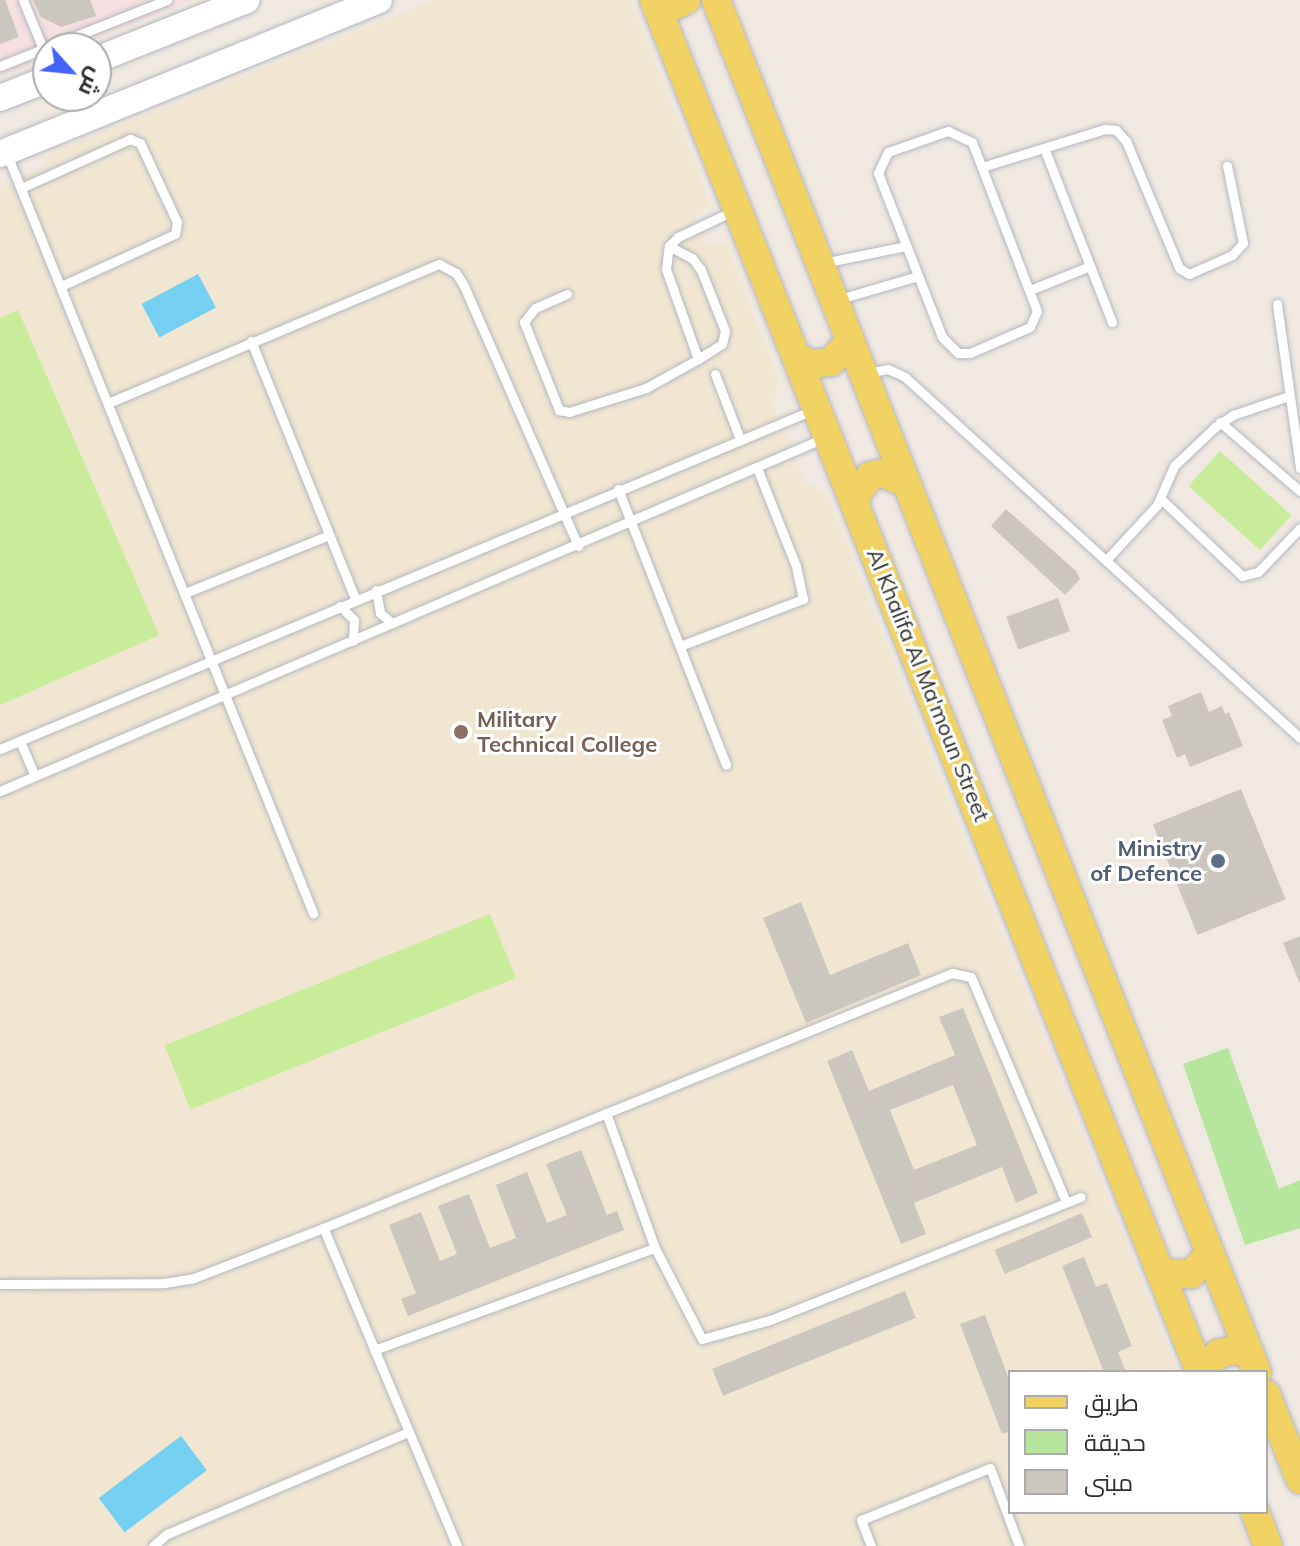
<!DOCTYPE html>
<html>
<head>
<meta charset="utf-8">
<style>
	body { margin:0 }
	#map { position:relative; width:1300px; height:1546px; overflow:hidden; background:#efe9e1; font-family:Mulish,Cairo,sans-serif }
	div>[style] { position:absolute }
	.education>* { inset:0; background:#f0e6d1 }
	.medical>* { inset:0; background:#f5dfe0 }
	.green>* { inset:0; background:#b6e59e }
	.pitch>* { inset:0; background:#c9ec9a; transform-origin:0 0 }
	.water>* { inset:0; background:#75cff0; transform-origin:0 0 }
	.building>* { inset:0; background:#cbc7bf; transform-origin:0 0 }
	.roads { filter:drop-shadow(0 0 2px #b4b7c1) drop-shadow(0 0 2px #b4b7c1) }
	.lane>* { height:9px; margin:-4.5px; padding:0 4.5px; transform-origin:4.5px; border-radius:4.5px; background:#fff }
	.secondary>* { height:26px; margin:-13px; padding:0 13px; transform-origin:13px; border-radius:13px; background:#fff }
	.primary>* { height:28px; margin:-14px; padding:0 14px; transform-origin:14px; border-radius:14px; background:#f2d163 }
	.dots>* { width:22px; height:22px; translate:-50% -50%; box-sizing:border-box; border:4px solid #fff; border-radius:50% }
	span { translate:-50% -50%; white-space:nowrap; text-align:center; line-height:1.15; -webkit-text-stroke:6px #fff; paint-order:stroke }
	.street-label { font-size:22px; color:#2e2e2e }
	.education-label { font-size:22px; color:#785e54; font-weight:700 }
	.left { translate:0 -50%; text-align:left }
	.service-label { font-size:22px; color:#4e5e75; font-weight:700 }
	.right { translate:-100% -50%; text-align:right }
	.legend { position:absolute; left:1008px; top:1370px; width:260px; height:144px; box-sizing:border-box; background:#fff; border:2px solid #ababab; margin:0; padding:10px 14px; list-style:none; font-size:24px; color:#2e2e2e }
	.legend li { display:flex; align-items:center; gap:16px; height:40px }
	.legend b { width:40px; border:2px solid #ababab }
	.north { position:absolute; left:32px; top:32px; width:80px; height:80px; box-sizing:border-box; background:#fff; border:2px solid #ababab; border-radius:50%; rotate:117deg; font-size:22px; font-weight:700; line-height:32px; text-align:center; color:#2e2e2e }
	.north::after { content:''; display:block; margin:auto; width:28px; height:36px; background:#4264fb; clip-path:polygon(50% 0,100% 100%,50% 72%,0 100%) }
</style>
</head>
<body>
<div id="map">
	<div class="education">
		<div style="clip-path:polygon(434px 0,631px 0,710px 202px,696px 217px,707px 244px,727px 244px,779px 380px,773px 403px,803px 479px,828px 497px,1178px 1372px,1010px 1372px,1010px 1512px,1234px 1512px,1248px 1546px,0 1546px,0 186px,43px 167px,50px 153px)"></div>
	</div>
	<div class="medical">
		<div style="clip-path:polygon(0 0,193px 0,73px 48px,48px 48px,48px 58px,0 77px)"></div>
	</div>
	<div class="green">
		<div style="clip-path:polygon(1228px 1048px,1279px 1189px,1300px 1180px,1300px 1228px,1245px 1245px,1183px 1064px)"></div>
	</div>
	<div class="pitch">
		<div style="clip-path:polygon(18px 310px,159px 635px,0 705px,0 318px)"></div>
		<div style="left:1220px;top:451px;width:96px;height:47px;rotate:42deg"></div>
		<div style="left:490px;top:914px;width:69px;height:351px;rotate:68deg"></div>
	</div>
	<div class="water">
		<div style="left:198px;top:274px;width:38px;height:64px;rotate:62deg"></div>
		<div style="left:181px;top:1436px;width:43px;height:103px;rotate:53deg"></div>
	</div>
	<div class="building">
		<div style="clip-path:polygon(0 0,5px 0,19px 37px,0 44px)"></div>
		<div style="clip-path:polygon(33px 0,90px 0,96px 16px,61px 27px,41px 17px)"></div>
		<div style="clip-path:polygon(1006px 509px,1076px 571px,1080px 579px,1065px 595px,991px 526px)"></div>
		<div style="left:1058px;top:598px;width:35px;height:55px;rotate:70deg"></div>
		<div style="clip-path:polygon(1201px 692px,1209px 712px,1222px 706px,1225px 714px,1229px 712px,1243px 746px,1190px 767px,1185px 754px,1177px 758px,1162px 720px,1172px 716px,1168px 706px)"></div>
		<div style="left:1241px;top:789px;width:119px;height:95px;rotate:68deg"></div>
		<div style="clip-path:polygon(801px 902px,830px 975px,908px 943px,921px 975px,806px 1023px,763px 918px)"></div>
		<div style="clip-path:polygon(1300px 936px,1300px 984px,1283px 943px)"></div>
		<div style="clip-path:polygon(evenodd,963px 1008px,1038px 1193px,1016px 1203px,1002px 1167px,914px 1203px,926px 1234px,901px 1244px,827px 1061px,852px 1050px,869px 1091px,955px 1055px,939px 1017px,963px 1008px,953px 1085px,977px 1145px,914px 1170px,890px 1110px,953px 1085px)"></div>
		<div style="clip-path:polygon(581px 1150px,607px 1215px,617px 1211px,624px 1230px,408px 1316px,401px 1299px,416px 1293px,389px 1225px,421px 1212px,440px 1261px,457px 1254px,438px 1206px,469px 1194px,490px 1248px,516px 1238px,496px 1185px,527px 1172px,547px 1223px,567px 1215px,546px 1164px)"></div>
		<div style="left:1082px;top:1213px;width:26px;height:95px;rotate:67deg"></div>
		<div style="clip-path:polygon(1084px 1257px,1096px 1287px,1107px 1283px,1132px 1346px,1118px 1352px,1126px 1372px,1104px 1372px,1062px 1266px)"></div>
		<div style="left:905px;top:1291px;width:29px;height:208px;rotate:68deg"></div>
		<div style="clip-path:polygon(985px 1315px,1010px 1382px,1010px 1431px,1002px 1434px,960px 1324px)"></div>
	</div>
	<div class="roads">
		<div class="lane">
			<div style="left:23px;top:0;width:53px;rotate:67.8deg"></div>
			<div style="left:0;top:66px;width:180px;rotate:-21.6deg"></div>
			<div style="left:948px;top:131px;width:26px;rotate:25deg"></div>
			<div style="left:972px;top:142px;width:181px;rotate:69deg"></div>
			<div style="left:1037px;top:311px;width:17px;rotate:114deg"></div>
			<div style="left:1030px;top:327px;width:65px;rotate:156.6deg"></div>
			<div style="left:970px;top:353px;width:12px;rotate:180deg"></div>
			<div style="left:958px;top:353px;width:23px;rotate:-135deg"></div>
			<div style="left:942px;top:337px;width:176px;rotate:-111.3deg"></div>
			<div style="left:878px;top:173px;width:23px;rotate:-65deg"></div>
			<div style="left:888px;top:152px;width:64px;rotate:-19.3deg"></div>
			<div style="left:1044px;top:148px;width:187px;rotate:68.7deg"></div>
			<div style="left:6px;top:152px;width:821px;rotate:68.03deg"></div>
			<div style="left:982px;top:167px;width:129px;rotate:-17.2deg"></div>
			<div style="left:1105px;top:129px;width:11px;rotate:5deg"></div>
			<div style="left:1116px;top:130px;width:15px;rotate:48deg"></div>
			<div style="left:1126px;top:141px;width:138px;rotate:67.3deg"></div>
			<div style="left:1179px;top:268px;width:12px;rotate:31deg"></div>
			<div style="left:1189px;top:274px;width:47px;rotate:-23.8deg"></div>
			<div style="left:1232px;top:255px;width:16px;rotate:-47deg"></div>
			<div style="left:1243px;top:243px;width:79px;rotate:-101.7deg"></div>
			<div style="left:21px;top:188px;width:120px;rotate:-24.2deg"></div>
			<div style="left:130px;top:139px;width:11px;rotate:22deg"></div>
			<div style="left:140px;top:143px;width:87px;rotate:64.9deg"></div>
			<div style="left:177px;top:222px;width:12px;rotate:99deg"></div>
			<div style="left:175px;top:234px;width:125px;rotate:155.5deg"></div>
			<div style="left:669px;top:246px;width:26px;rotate:28deg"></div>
			<div style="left:692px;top:258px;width:15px;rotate:53deg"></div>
			<div style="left:701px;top:270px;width:66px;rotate:68.5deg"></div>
			<div style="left:725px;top:331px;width:13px;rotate:103deg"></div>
			<div style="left:722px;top:344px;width:28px;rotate:148deg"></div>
			<div style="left:823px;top:263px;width:85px;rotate:-11.6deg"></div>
			<div style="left:1030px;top:290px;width:65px;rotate:-21.8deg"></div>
			<div style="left:567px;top:294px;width:35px;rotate:156deg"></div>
			<div style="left:535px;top:308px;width:18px;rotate:128deg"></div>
			<div style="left:524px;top:322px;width:95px;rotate:68.3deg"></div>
			<div style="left:559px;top:410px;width:10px;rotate:11deg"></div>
			<div style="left:569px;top:412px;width:81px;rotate:-17.3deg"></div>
			<div style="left:646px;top:388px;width:60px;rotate:-29.1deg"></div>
			<div style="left:698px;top:359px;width:96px;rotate:-109.6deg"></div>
			<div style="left:666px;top:269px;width:23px;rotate:-83deg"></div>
			<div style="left:669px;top:246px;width:13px;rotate:-45deg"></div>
			<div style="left:678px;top:237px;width:63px;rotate:-25.3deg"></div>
			<div style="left:836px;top:300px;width:85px;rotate:-16.3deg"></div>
			<div style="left:1277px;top:304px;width:166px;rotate:82deg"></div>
			<div style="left:251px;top:341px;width:278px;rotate:68deg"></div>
			<div style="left:866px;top:373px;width:22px;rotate:-10deg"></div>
			<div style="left:888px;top:369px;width:19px;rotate:25deg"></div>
			<div style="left:905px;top:377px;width:535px;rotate:42.42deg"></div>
			<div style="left:715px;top:374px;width:70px;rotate:69deg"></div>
			<div style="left:108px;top:403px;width:359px;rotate:-22.8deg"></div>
			<div style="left:439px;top:264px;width:19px;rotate:28deg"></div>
			<div style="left:456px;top:273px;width:15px;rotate:58deg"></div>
			<div style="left:464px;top:286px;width:284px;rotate:66.3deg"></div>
			<div style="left:1220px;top:422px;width:106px;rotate:40.8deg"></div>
			<div style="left:618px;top:489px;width:296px;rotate:68.6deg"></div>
			<div style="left:1161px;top:499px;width:112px;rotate:43.5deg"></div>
			<div style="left:1242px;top:576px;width:16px;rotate:-14deg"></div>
			<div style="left:1258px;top:572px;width:61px;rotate:-46.3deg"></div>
			<div style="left:1107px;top:559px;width:74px;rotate:-47.2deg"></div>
			<div style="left:1157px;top:505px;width:43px;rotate:-66.4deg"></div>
			<div style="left:1174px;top:466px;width:57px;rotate:-43.6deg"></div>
			<div style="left:1215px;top:427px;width:22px;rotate:-34deg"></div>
			<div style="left:1233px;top:415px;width:59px;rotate:-18.7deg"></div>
			<div style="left:376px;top:590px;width:23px;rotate:80deg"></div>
			<div style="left:380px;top:613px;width:16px;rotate:40deg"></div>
			<div style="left:185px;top:593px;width:155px;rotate:-21.9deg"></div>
			<div style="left:340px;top:606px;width:20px;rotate:45deg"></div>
			<div style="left:354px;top:620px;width:21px;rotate:93deg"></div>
			<div style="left:680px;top:646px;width:132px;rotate:-20.9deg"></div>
			<div style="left:803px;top:599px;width:34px;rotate:-102deg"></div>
			<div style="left:796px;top:566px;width:105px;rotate:-111.7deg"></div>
			<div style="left:20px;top:741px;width:38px;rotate:67deg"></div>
			<div style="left:0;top:749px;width:883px;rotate:-22.64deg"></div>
			<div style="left:0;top:791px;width:896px;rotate:-23.19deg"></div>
			<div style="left:606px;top:1113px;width:144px;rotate:70.1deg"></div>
			<div style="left:655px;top:1248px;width:102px;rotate:62.7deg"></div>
			<div style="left:702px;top:1339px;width:71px;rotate:-15.6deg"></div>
			<div style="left:770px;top:1320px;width:334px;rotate:-21.6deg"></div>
			<div style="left:0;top:1284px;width:164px;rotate:-0.3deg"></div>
			<div style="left:164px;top:1283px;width:30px;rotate:-9deg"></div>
			<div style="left:194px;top:1278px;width:138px;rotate:-21.2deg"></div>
			<div style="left:374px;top:1350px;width:299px;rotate:-20deg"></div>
			<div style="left:153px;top:1546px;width:18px;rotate:-41deg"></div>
			<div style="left:167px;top:1534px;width:259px;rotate:-22.9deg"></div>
			<div style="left:457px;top:1546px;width:345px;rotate:-112.8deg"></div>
			<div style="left:323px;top:1228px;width:679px;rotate:-22.07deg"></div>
			<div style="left:952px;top:973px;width:19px;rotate:12deg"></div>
			<div style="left:971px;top:977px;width:244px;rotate:67.1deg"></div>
			<div style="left:871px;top:1546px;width:28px;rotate:-111deg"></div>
			<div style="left:861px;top:1520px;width:139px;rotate:-22deg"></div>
			<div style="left:990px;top:1468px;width:83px;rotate:69.6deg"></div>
		</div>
		<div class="secondary">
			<div style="left:96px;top:60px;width:162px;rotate:-21.7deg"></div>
			<div style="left:0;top:98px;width:52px;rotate:-21.6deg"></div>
			<div style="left:0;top:154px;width:409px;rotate:-22.1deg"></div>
		</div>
		<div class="primary">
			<div style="left:654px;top:0;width:1477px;rotate:68.3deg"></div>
			<div style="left:716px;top:0;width:1475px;rotate:68.48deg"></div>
			<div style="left:659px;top:13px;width:30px;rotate:-26deg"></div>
			<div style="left:799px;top:358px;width:13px;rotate:27deg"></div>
			<div style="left:811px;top:364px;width:20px;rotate:-6deg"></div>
			<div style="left:831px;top:362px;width:27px;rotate:-48deg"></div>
			<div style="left:854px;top:498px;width:27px;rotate:-54deg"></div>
			<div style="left:870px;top:476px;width:14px;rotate:-12deg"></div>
			<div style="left:884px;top:473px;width:21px;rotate:25deg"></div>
			<div style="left:1162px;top:1274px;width:29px"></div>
			<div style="left:1191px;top:1274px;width:28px;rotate:-46deg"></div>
			<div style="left:1203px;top:1372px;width:25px;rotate:-50deg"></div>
			<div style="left:1219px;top:1353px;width:20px;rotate:-9deg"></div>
			<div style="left:1239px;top:1350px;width:12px;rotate:24deg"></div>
			<div style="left:1266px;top:1394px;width:92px;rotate:68.2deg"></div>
			<div style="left:1255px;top:1512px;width:36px;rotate:69deg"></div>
		</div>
	</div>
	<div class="dots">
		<div style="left:461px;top:732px;background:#8d6e63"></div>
		<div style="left:1218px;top:861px;background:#5c6f8a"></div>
	</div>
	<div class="street-label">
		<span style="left:928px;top:685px;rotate:68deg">Al Khalifa Al Ma'moun Street</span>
	</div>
	<div class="education-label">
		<span class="left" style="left:477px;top:732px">Military<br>Technical College</span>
	</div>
	<div class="service-label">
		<span class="right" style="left:1202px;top:861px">Ministry<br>of Defence</span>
	</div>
	<ul class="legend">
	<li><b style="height:10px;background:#f2d163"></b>طريق</li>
	<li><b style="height:22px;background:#b6e59e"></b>حديقة</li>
	<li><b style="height:22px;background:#cbc7bf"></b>مبنى</li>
	</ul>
	<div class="north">ش</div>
</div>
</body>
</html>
